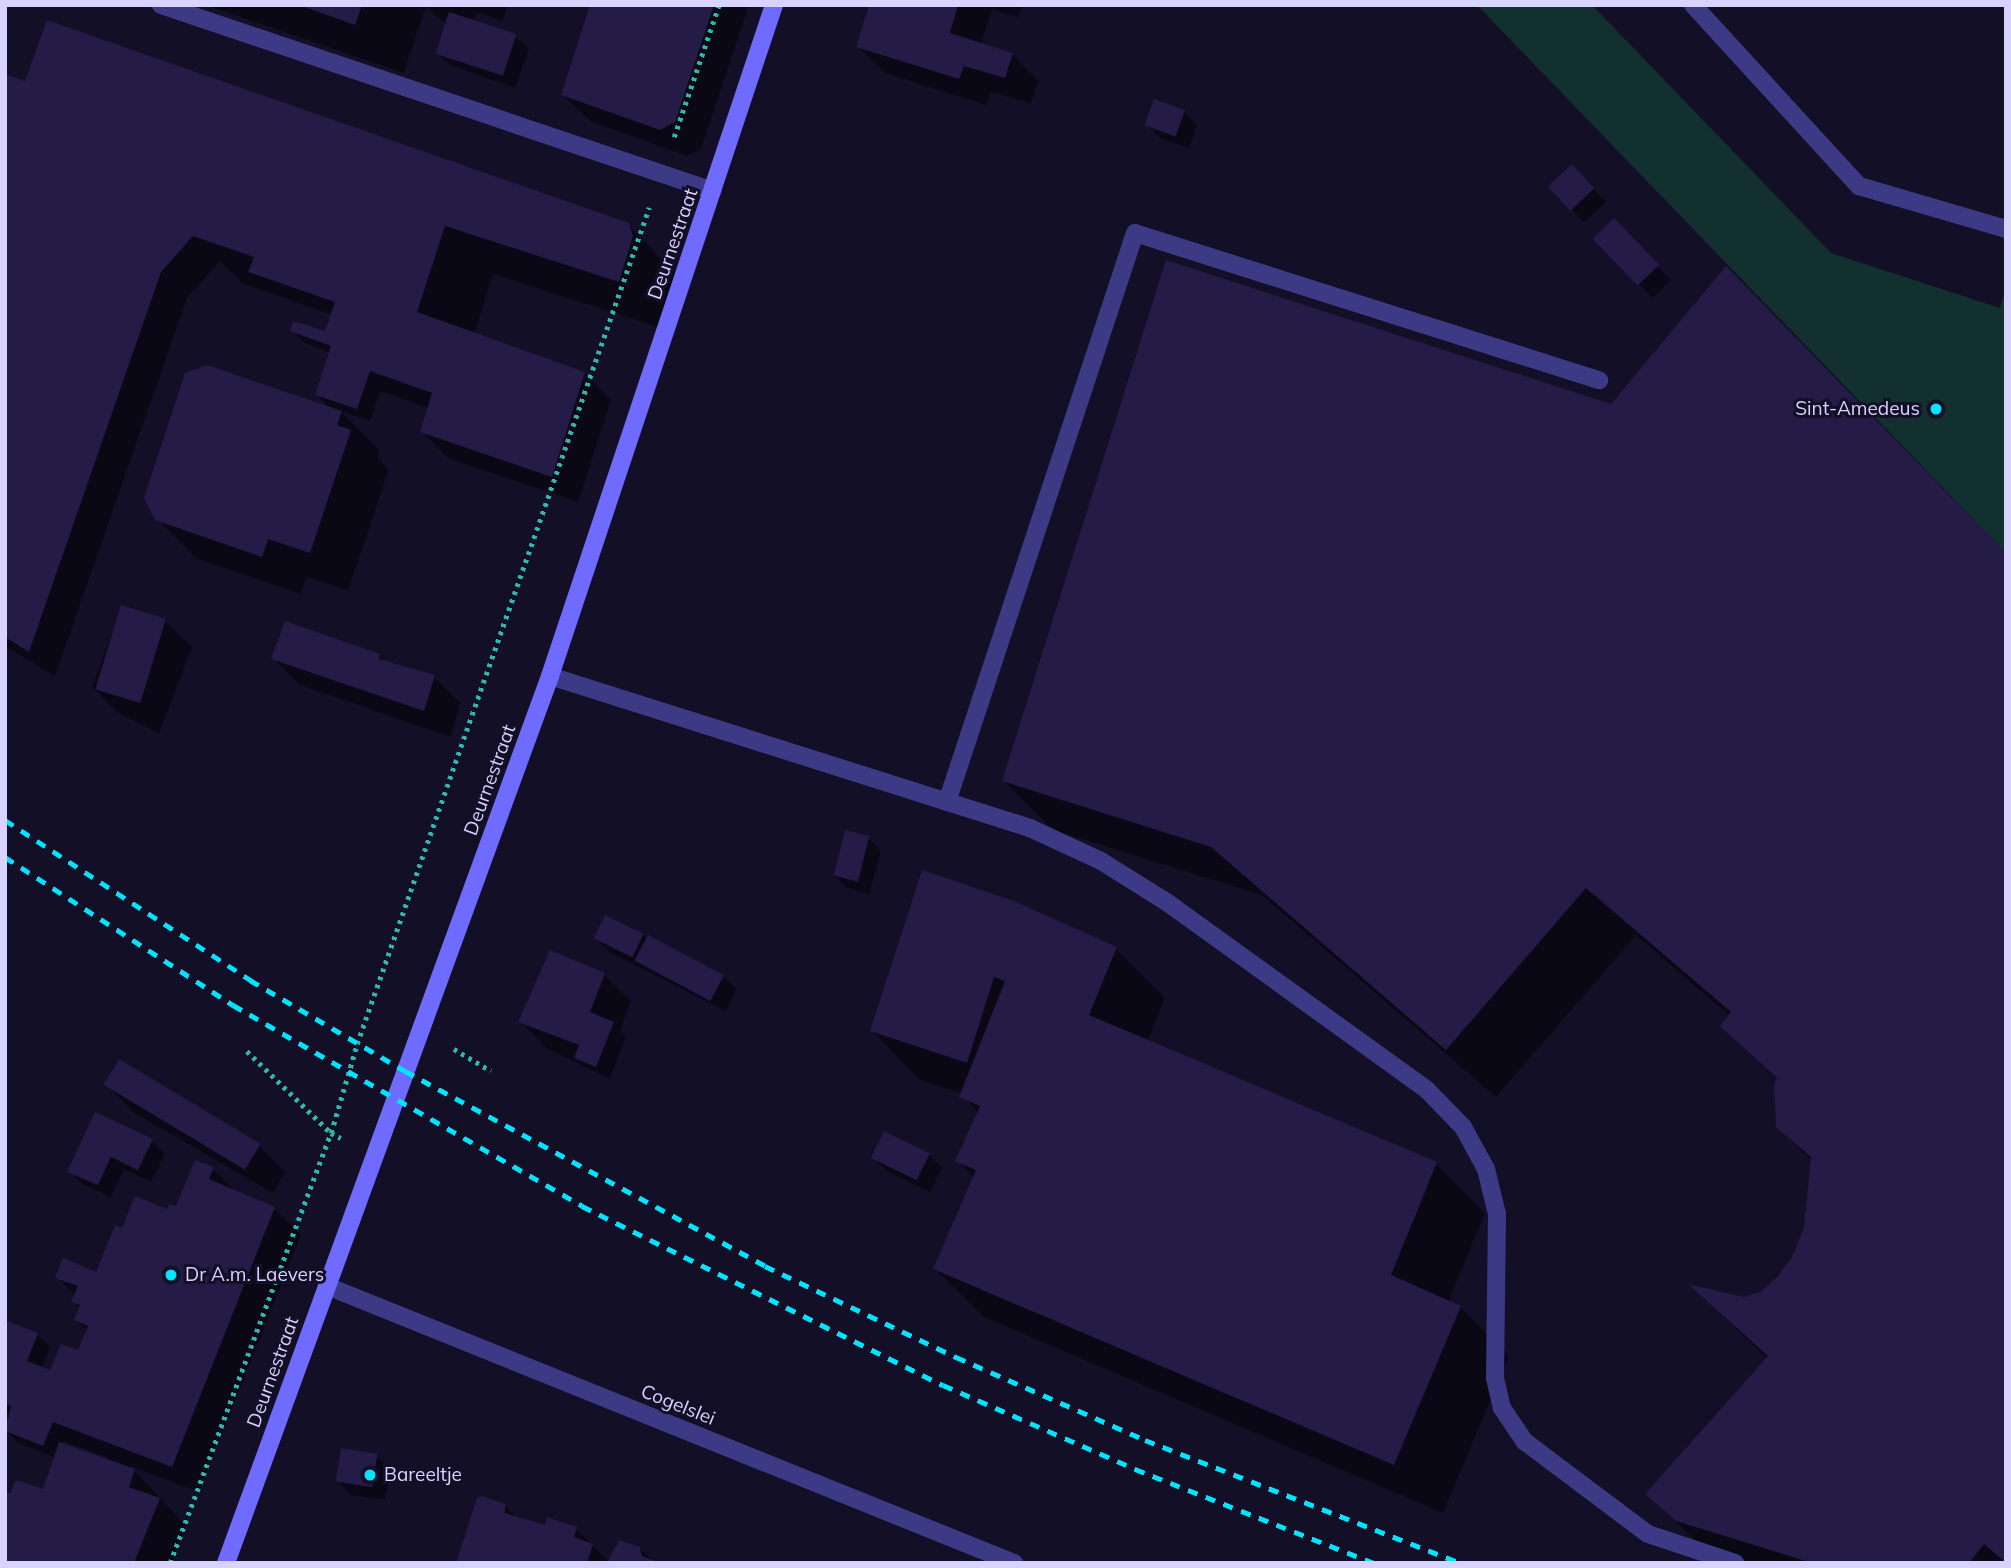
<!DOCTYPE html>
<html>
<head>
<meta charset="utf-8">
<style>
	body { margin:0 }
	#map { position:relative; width:2011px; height:1568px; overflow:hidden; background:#130f26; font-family:Mulish,sans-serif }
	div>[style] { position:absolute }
	.green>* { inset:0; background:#12302f }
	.shadow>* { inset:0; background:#0007; transform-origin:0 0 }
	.building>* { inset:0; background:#241b47; transform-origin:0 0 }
	.path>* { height:4.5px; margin-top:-2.25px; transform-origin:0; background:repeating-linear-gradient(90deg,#2fb8b0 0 3.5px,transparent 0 8.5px) }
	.lane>* { height:18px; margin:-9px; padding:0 9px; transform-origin:9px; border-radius:9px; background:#3d3a85 }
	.street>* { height:18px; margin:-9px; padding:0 9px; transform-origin:9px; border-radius:9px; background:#3d3a85 }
	.secondary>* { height:18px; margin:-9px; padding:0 9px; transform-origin:9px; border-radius:9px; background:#6f6bff }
	.rail>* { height:5px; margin-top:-2.5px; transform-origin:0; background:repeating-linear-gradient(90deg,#00e5ff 0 10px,transparent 0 19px) }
	.dots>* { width:19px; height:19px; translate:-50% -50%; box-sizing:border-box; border:4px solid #130f26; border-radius:50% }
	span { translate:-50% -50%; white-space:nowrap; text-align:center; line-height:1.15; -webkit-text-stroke:6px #130f26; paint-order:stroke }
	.street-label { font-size:19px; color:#d9d4ff }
	.poi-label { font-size:19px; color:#d9d4ff }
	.right { translate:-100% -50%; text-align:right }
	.left { translate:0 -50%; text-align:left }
	.frame { position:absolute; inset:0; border:7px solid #d9d4ff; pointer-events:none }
</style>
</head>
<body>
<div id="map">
	<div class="green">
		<div style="clip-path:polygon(1477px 5px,1592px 5px,1831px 253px,2000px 308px,2006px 288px,2006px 553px)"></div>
	</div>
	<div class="shadow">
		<div style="clip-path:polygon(206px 5px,508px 5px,502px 21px,477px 12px,474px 22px,515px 36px,529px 49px,515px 88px,450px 65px,436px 52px,446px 24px,426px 7px,404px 73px)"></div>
		<div style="clip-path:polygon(592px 5px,749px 5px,701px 149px,687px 156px,590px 121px,563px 95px)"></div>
		<div style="clip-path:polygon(872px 5px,1022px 5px,1018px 17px,992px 9px,981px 44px,1012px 54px,1038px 81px,1031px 103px,990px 92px,986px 105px,885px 73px,858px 47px)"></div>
		<div style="clip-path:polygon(5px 76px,628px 225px,677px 274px,668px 330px,493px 274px,474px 335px,584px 373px,611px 400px,578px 502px,448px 458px,422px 431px,429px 408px,380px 391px,370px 421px,340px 411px,380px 451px,377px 458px,389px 470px,348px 590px,307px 577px,300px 594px,196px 558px,157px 519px,331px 409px,317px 395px,331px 353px,305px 343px,292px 330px,326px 334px,333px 315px,244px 284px,220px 261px,187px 298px,55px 676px,5px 646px)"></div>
		<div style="clip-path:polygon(1184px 112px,1197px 125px,1189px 148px,1160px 138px,1147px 125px)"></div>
		<div style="clip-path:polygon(1585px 179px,1606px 202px,1584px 222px,1571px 209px)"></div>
		<div style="left:1614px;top:221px;width:82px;height:26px;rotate:46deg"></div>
		<div style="clip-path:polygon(1612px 406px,2006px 1563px,1719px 1563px,1647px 1494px,1768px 1359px,1690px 1284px,1724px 1297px,1744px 1299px,1763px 1292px,1778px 1279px,1794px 1258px,1806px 1228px,1812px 1161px,1777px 1126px,1778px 1080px,1722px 1025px,1730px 1016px,1636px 935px,1496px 1097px,1262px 895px,1053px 830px,1004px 781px)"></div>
		<div style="clip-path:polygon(122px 607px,165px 621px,192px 647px,159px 733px,118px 713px,92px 687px)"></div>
		<div style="clip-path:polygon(379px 655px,387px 663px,434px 677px,460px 703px,451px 737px,300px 685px,273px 658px)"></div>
		<div style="clip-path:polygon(868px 838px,881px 851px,869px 894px,847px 888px,834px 875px)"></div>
		<div style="clip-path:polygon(1013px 903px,1116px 949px,1165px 998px,1147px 1042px,1436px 1164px,1485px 1213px,1448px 1302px,1460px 1307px,1509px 1356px,1443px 1513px,984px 1317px,935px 1269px,975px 1178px,957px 1160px,978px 1114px,962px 1093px,920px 1080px,872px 1031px)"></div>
		<div style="clip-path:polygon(606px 917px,723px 976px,736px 989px,726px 1011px,609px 952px,596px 939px)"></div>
		<div style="clip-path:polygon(604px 975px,631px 1001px,620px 1030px,626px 1036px,610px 1079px,546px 1048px,520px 1021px)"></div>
		<div style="clip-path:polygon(107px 1085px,259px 1146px,285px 1172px,273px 1193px,133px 1112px)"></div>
		<div style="clip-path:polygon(96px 1114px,152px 1141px,165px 1154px,151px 1182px,124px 1169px,111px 1197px,82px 1184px,69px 1171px)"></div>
		<div style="clip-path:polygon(929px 1155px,942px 1168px,930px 1192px,886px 1171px,873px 1158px)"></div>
		<div style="clip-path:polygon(evenodd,213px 1169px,237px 1193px,274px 1208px,301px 1235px,199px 1492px,130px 1466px,186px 1526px,171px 1563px,5px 1563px,44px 1491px,56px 1458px,17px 1442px,5px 1430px,9px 1416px,5px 1412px,5px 1322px,37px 1334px,50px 1347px,42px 1368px,51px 1372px,79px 1353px,88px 1332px,76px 1320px,81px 1309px,73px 1302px,76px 1296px,57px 1277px,97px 1274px,123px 1230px,177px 1209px,213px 1169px,63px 1441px,109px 1458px,108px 1461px,62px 1445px,63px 1441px)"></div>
		<div style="clip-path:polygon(377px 1456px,390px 1469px,385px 1500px,351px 1495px,338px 1481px)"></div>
		<div style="clip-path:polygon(504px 1505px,517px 1518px,547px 1528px,576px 1529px,609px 1562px,619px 1542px,639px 1548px,656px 1563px,459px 1563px)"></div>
	</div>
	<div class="building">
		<div style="clip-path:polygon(299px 5px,362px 5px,355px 25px)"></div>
		<div style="clip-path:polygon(590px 5px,714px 5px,675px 122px,660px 130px,561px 95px)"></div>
		<div style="clip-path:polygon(869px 5px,958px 5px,950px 33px,1013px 53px,1005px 78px,964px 66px,959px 79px,856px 47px)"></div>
		<div style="left:449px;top:12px;width:71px;height:44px;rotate:18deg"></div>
		<div style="clip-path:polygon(47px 20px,629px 223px,633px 236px,619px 282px,445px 226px,417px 312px,585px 372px,552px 477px,420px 432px,432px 393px,370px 371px,357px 409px,315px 395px,331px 346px,290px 331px,293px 321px,325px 331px,335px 302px,248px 272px,254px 257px,193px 236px,161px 272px,29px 652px,5px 637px,5px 74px,25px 81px)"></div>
		<div style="left:1154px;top:99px;width:33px;height:28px;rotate:20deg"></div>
		<div style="left:1572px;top:164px;width:33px;height:33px;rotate:47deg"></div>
		<div style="left:1614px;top:218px;width:65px;height:30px;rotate:46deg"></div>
		<div style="clip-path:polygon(1166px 260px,1611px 404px,1726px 266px,2006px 553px,2006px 1563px,1984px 1544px,1969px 1563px,1812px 1563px,1676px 1521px,1645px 1494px,1768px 1356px,1688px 1284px,1744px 1297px,1762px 1291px,1777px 1277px,1792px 1257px,1804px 1228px,1811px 1157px,1776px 1127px,1774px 1084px,1777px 1078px,1720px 1026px,1731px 1012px,1586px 888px,1446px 1050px,1211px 847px,1002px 781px)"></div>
		<div style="clip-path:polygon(207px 365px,342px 411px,337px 425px,351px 430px,310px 553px,268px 539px,262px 557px,155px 520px,144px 498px,185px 373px)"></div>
		<div style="left:121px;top:605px;width:47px;height:88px;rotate:17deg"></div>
		<div style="clip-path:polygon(285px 621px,380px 654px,379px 659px,435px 675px,424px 711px,271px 659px)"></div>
		<div style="left:845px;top:830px;width:25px;height:47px;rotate:14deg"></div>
		<div style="clip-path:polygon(922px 870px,1014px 901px,1117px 947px,1089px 1015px,1437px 1162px,1391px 1275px,1461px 1306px,1394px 1465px,933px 1269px,976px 1170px,955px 1161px,980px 1106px,959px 1097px,1005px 981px,994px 977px,967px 1063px,870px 1031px)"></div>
		<div style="left:605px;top:915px;width:43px;height:26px;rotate:26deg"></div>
		<div style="left:648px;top:935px;width:86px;height:29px;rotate:28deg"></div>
		<div style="clip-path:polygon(550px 950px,605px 973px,590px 1012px,614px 1022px,596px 1067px,574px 1058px,579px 1045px,518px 1022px)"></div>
		<div style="left:119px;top:1059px;width:165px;height:30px;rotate:31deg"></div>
		<div style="clip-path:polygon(95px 1112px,153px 1139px,138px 1170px,111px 1157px,98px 1185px,67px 1172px)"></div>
		<div style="left:884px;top:1131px;width:51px;height:30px;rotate:26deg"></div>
		<div style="clip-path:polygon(195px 1160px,214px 1167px,209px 1179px,275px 1207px,172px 1467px,53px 1422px,43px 1446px,5px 1431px,11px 1406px,5px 1404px,5px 1320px,38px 1333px,27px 1361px,50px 1370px,61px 1344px,78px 1350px,88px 1326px,74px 1320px,80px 1305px,71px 1302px,78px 1286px,55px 1278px,63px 1258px,96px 1272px,115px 1225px,122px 1228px,135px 1196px,167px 1209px,169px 1204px,176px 1206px)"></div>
		<div style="clip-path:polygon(59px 1442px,135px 1469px,129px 1487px,160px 1498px,134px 1563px,5px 1563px,5px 1492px,10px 1493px,16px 1480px,43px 1489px)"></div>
		<div style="left:341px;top:1448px;width:37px;height:34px;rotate:9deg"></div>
		<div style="clip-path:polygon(482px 1496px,505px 1504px,505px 1513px,545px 1525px,547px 1517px,577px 1527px,574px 1537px,593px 1544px,587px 1563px,456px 1563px,477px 1498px)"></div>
		<div style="clip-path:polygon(619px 1540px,640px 1547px,642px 1556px,660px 1563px,607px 1563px)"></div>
	</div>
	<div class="path">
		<div style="left:674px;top:137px;width:139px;rotate:-71.2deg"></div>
		<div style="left:454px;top:1049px;width:43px;rotate:30.7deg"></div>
		<div style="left:247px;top:1051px;width:117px;rotate:44.3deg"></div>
		<div style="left:331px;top:1133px;width:11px;rotate:27deg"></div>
		<div style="left:170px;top:1563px;width:459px;rotate:-69.5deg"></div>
		<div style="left:331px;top:1133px;width:93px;rotate:-73.7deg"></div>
		<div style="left:357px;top:1044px;width:886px;rotate:-70.75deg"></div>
	</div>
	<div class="lane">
		<div style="left:161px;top:5px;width:582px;rotate:18.62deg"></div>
		<div style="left:1693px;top:5px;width:246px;rotate:47.5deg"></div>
		<div style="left:1859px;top:186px;width:153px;rotate:16.3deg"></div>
		<div style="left:550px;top:676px;width:503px;rotate:17.57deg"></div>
		<div style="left:1030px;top:828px;width:78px;rotate:24.9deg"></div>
		<div style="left:1101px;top:861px;width:79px;rotate:32.1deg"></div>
		<div style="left:1168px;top:903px;width:319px;rotate:35.8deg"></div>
		<div style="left:1427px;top:1090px;width:52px;rotate:45.8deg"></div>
		<div style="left:1463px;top:1127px;width:48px;rotate:61.3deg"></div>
		<div style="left:1486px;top:1169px;width:46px;rotate:76.3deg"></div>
		<div style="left:1497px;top:1214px;width:164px;rotate:90.7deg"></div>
		<div style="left:1495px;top:1378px;width:31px;rotate:77deg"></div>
		<div style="left:1502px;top:1408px;width:40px;rotate:56deg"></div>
		<div style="left:1524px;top:1441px;width:155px;rotate:36.9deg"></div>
		<div style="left:1648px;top:1534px;width:92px;rotate:18.4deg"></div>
		<div style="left:947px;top:802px;width:599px;rotate:-71.72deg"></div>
		<div style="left:1135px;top:233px;width:487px;rotate:17.6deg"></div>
	</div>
	<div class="street">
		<div style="left:327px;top:1286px;width:741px;rotate:21.96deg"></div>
	</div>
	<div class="secondary">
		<div style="left:226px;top:1563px;width:944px;rotate:-69.93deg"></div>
		<div style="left:550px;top:676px;width:707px;rotate:-71.54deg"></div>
	</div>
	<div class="rail">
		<div style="left:5px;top:820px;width:293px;rotate:33.1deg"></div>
		<div style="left:250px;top:980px;width:180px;rotate:30.4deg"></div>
		<div style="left:405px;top:1071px;width:409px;rotate:28.4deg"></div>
		<div style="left:765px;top:1266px;width:212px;rotate:25.5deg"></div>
		<div style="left:956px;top:1357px;width:206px;rotate:23.7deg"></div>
		<div style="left:1145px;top:1440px;width:339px;rotate:21.3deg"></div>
		<div style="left:5px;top:857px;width:272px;rotate:33deg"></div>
		<div style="left:233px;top:1005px;width:403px;rotate:29.9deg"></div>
		<div style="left:582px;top:1206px;width:403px;rotate:26.4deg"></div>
		<div style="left:943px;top:1385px;width:210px;rotate:23.6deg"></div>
		<div style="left:1135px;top:1469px;width:257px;rotate:21.5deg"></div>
	</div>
	<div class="dots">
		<div style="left:1936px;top:409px;background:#00e5ff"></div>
		<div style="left:171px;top:1275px;background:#00e5ff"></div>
		<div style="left:370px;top:1475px;background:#00e5ff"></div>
	</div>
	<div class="street-label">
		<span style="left:673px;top:244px;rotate:-71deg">Deurnestraat</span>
		<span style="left:490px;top:780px;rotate:-70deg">Deurnestraat</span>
		<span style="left:273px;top:1372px;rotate:-70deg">Deurnestraat</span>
		<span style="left:678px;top:1405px;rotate:22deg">Cogelslei</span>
	</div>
	<div class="poi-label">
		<span class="right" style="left:1920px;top:409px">Sint-Amedeus</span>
		<span class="left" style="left:185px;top:1275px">Dr A.m. Laevers</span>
		<span class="left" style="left:384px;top:1475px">Bareeltje</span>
	</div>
	<div class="frame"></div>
</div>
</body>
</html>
